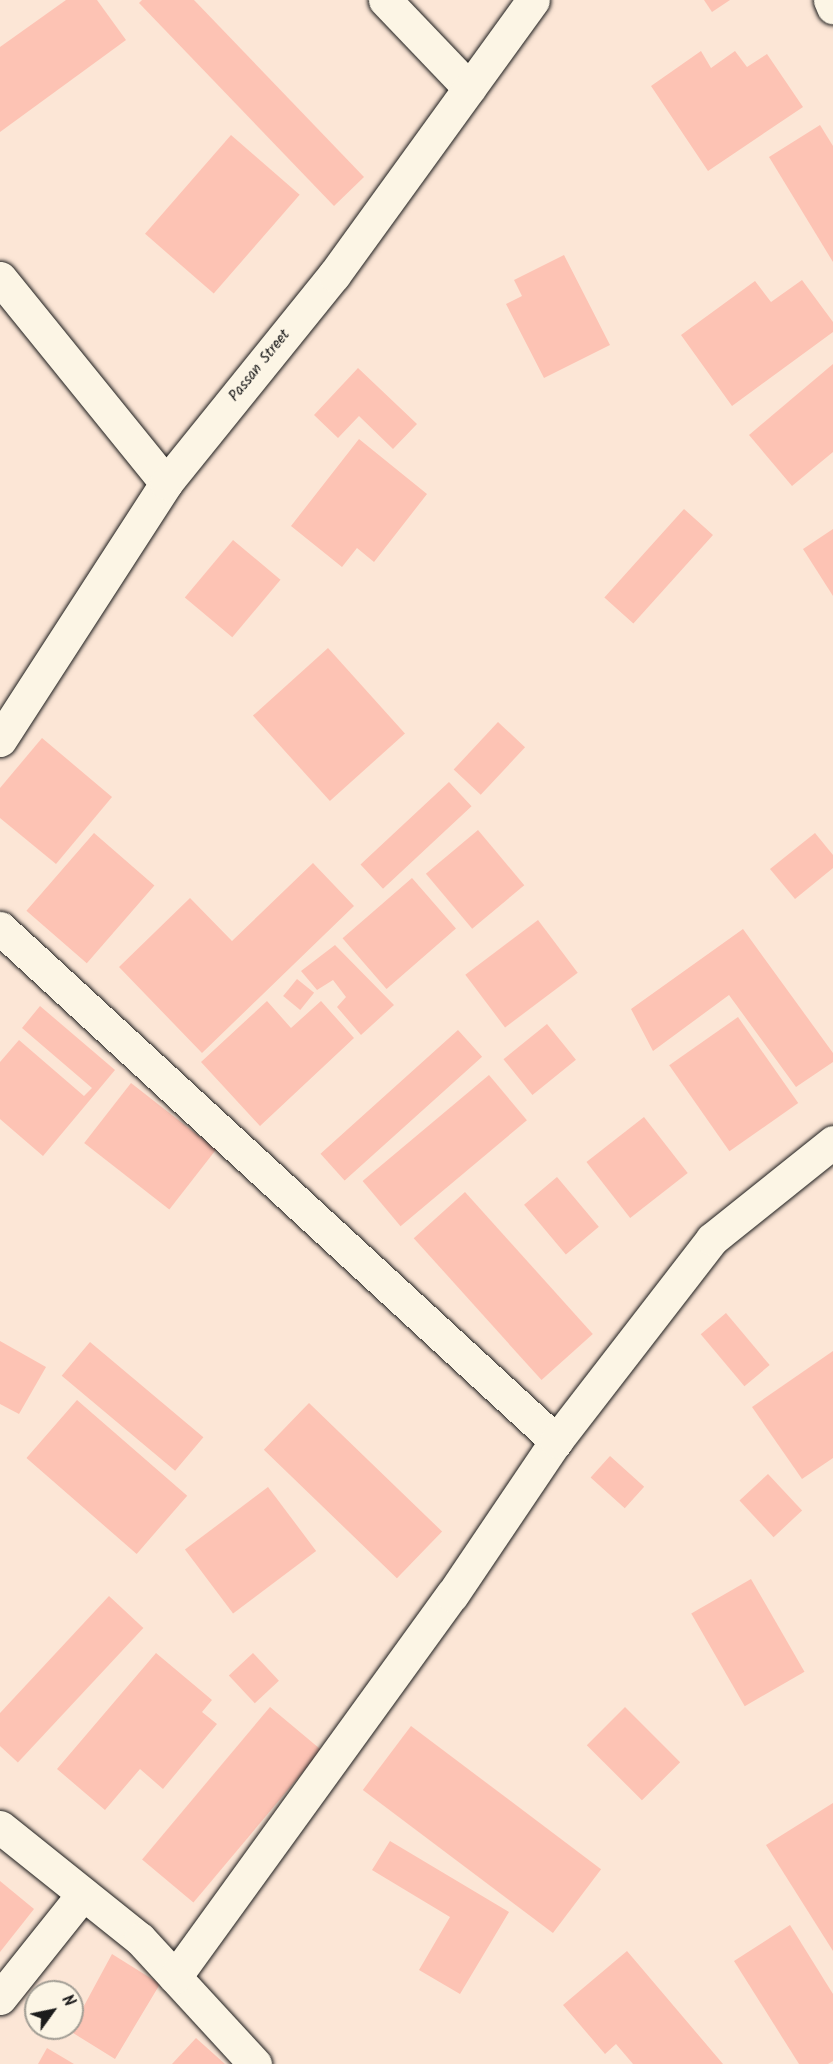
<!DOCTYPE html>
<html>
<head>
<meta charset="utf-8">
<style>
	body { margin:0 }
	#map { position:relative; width:833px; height:2064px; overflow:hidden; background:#fce6d6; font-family:Kalam,sans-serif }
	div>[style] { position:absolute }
	.building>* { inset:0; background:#fdc3b4; transform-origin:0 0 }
	.roads { filter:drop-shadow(0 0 2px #1c1c1c) drop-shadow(0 0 2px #1c1c1c) }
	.minor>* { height:33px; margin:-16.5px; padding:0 16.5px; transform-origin:16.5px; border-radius:16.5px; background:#fcf5e5 }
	span { translate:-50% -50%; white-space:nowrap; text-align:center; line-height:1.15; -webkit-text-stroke:4.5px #fcf5e5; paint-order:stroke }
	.street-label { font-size:15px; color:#1c1c1c }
	.north { position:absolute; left:24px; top:1980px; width:60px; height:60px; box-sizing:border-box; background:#fcf5e5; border:2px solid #a29e95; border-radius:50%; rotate:57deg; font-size:16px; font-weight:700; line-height:24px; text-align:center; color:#1c1c1c }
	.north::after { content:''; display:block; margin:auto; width:21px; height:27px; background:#1c1c1c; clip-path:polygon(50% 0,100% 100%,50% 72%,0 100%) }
</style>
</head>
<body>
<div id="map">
	<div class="building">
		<div style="clip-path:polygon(66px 0,97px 0,126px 40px,0 132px,0 47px)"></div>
		<div style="clip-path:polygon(142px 0,194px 0,364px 177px,334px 206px,139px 3px)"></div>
		<div style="clip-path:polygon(704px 0,730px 0,712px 12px)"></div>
		<div style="clip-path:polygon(701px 51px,711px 68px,735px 51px,747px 67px,767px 54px,803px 107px,708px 171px,651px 86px)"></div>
		<div style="clip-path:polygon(820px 125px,833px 146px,833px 262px,769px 157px)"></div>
		<div style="left:231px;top:135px;width:91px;height:131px;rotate:41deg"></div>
		<div style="clip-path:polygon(564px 255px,610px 345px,544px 378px,506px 304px,522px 296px,514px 280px)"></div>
		<div style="clip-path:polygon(802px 280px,833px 322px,833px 332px,732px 406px,681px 335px,755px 281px,771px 302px)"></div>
		<div style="clip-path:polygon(833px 364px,833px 452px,792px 486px,749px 435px)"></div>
		<div style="clip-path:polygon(358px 368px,417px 424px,393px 449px,359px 416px,338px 438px,314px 415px)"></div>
		<div style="clip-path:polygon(359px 439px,427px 494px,374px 562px,357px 548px,342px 567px,291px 526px)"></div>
		<div style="left:684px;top:509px;width:39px;height:119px;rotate:42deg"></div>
		<div style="clip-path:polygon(833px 529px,833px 596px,803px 549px)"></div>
		<div style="left:233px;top:540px;width:62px;height:75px;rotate:40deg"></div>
		<div style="left:328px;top:648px;width:115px;height:101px;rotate:48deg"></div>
		<div style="left:498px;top:722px;width:37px;height:65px;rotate:43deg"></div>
		<div style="clip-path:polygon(42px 738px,112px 797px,56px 864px,0 818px,0 788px)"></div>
		<div style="left:449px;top:782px;width:33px;height:121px;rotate:47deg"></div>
		<div style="left:478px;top:830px;width:72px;height:68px;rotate:50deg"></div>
		<div style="left:94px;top:833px;width:80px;height:103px;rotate:41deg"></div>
		<div style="clip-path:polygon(815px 833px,833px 855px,833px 868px,795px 899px,770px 869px)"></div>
		<div style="clip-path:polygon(313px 863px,354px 906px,202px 1053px,119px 967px,190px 898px,232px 941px)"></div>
		<div style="left:412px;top:878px;width:67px;height:92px;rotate:49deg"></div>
		<div style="left:538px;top:920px;width:66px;height:91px;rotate:53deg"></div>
		<div style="clip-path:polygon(743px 929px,833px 1053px,833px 1062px,796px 1087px,729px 995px,653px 1051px,631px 1009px)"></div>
		<div style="clip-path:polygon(335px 945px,394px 1005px,361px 1035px,337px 1007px,346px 997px,333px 980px,317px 990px,301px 971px)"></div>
		<div style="left:297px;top:979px;width:22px;height:22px;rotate:39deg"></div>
		<div style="clip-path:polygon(267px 1001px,291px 1028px,321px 1001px,354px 1038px,260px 1126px,201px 1062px)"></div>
		<div style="clip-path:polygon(40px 1006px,115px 1070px,43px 1156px,0 1119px,0 1062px,19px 1040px,84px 1096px,92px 1088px,22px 1028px)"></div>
		<div style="left:738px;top:1017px;width:105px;height:84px;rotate:55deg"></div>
		<div style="left:547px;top:1024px;width:46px;height:56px;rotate:51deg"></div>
		<div style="left:458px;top:1030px;width:36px;height:185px;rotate:48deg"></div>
		<div style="left:489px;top:1075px;width:59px;height:165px;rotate:50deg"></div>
		<div style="left:131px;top:1083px;width:108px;height:76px;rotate:38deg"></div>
		<div style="left:644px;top:1117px;width:71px;height:73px;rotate:52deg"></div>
		<div style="left:557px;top:1177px;width:65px;height:43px;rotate:50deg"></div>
		<div style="left:465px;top:1192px;width:191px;height:69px;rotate:48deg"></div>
		<div style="left:726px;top:1313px;width:68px;height:33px;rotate:50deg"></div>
		<div style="clip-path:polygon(0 1341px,46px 1367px,19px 1414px,0 1404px)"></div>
		<div style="left:90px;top:1342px;width:148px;height:44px;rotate:40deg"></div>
		<div style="clip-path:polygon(833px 1351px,833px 1458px,802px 1479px,752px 1407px)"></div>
		<div style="left:77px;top:1400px;width:146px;height:77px;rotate:41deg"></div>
		<div style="left:309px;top:1403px;width:185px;height:65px;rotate:44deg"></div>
		<div style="left:610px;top:1456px;width:46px;height:29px;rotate:42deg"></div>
		<div style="left:768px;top:1474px;width:50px;height:39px;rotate:47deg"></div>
		<div style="left:268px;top:1487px;width:80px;height:104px;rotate:53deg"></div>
		<div style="left:751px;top:1579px;width:107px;height:69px;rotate:60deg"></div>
		<div style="left:109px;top:1596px;width:47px;height:184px;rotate:43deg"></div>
		<div style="clip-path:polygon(156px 1653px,212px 1700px,202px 1712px,217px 1724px,163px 1789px,140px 1769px,105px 1810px,57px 1769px)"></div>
		<div style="left:253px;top:1653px;width:38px;height:33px;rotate:47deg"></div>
		<div style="left:270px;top:1707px;width:67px;height:199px;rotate:40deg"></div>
		<div style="left:625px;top:1707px;width:78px;height:54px;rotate:45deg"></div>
		<div style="left:411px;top:1726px;width:238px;height:80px;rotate:37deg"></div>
		<div style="clip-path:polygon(833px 1803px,833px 1951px,766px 1845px)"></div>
		<div style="clip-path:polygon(390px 1841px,509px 1912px,460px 1994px,419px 1970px,450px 1917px,372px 1870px)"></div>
		<div style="clip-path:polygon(0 1881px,34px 1909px,0 1952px)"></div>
		<div style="clip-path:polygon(790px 1925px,833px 1994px,833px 2061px,828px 2064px,799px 2064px,734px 1961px)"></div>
		<div style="clip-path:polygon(627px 1951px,723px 2064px,633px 2064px,616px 2044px,605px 2054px,563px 2005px)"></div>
		<div style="clip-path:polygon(112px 1954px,160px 1984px,115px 2059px,65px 2028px,72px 2028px)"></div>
		<div style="clip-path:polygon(196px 2038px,225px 2064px,172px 2064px)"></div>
		<div style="clip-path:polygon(47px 2048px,74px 2064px,38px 2064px)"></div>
	</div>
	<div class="roads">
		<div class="minor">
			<div style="left:385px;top:0;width:122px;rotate:46.3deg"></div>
			<div style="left:830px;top:0;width:8px;rotate:67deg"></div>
			<div style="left:0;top:278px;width:264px;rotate:51deg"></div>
			<div style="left:0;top:740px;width:306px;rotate:-57.1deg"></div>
			<div style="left:166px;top:483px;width:267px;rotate:-51.1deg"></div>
			<div style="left:334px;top:275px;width:339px;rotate:-54.1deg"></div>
			<div style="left:0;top:928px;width:757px;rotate:42.7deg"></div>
			<div style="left:0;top:1827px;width:179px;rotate:38.7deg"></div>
			<div style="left:140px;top:1939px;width:170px;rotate:47.4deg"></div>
			<div style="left:175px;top:1977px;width:472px;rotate:-54.1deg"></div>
			<div style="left:452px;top:1595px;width:186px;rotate:-56deg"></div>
			<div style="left:556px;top:1441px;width:255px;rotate:-52.3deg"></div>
			<div style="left:712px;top:1239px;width:155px;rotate:-38.7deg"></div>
			<div style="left:0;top:1998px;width:133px;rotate:-51.4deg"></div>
		</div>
	</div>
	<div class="street-label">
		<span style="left:260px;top:366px;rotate:-51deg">Passan Street</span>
	</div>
	<div class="north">N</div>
</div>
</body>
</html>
